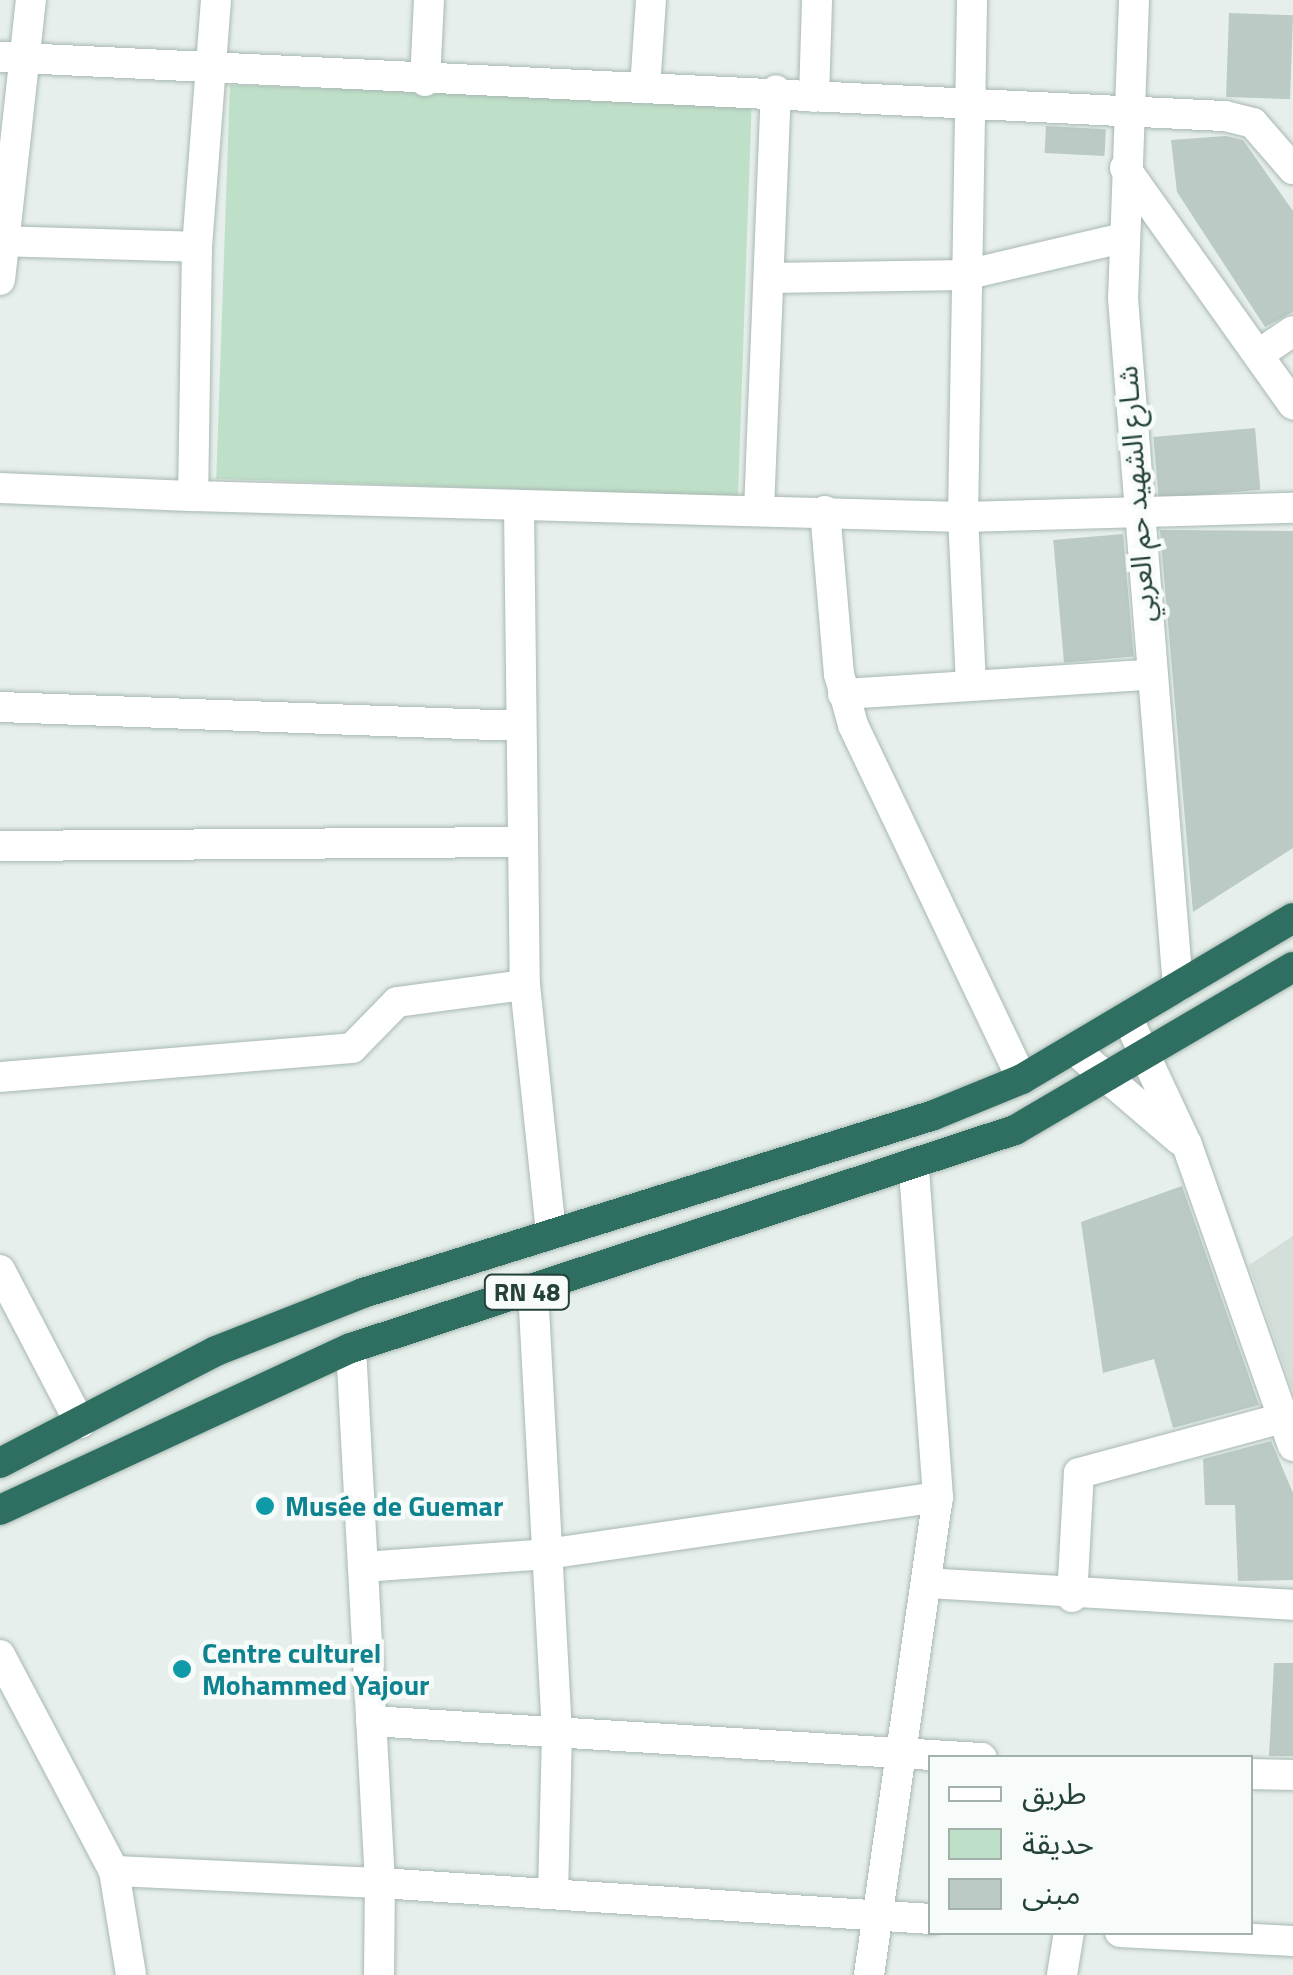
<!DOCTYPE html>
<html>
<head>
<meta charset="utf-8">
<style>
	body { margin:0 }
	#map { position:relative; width:1293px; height:1975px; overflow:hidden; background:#e6efeb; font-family:"Titillium Web","Noto Sans Arabic",sans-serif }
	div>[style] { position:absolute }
	.built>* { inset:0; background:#d4dfda }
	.green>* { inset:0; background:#bfe0c8; transform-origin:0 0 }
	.building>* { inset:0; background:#bbcac4; transform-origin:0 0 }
	.roads { filter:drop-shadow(0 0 2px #a8b8b2) drop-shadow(0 0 2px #a8b8b2) }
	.minor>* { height:30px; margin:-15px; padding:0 15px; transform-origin:15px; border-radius:15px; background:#fff }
	.highway>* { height:30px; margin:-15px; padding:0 15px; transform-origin:15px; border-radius:15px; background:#2f6f62 }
	.dots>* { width:28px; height:28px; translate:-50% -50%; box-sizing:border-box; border:5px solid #f7fbf9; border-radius:50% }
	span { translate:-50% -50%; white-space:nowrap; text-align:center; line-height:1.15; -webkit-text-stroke:9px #f7fbf9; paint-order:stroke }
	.shield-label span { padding:2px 8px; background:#f7fbf9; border:2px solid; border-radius:8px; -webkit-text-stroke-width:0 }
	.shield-label { font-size:25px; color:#24423a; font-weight:700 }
	.street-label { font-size:28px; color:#24423a }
	.culture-label { font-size:28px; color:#0d838f; font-weight:700 }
	.left { translate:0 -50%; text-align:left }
	.legend { position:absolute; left:928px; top:1755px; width:325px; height:180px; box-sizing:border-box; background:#f7fbf9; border:2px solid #a3b1ad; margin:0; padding:12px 18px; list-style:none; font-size:30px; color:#24423a }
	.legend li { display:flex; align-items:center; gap:20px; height:50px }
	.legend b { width:50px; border:2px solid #a3b1ad }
</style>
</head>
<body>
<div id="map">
	<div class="built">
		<div style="clip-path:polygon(1293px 1236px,1293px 1391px,1249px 1265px)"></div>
	</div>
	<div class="green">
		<div style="left:230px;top:85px;width:522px;height:394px;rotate:2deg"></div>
	</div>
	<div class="building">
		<div style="left:1229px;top:13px;width:64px;height:84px;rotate:2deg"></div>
		<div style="left:1046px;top:126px;width:60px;height:27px;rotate:3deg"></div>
		<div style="clip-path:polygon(1226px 136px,1243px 140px,1293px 211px,1293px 312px,1265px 327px,1177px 192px,1171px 140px)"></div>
		<div style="left:1255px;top:428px;width:62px;height:102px;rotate:85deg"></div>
		<div style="clip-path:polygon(1160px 530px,1293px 531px,1293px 848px,1193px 912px)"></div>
		<div style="left:1123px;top:534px;width:123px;height:70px;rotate:85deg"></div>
		<div style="clip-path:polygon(1182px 1186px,1259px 1405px,1173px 1428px,1154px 1359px,1103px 1373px,1081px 1222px)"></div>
		<div style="clip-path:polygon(1271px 1441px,1293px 1493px,1293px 1580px,1238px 1581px,1235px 1505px,1205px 1505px,1203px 1459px)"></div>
		<div style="clip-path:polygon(1274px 1663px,1293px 1663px,1293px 1756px,1269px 1756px)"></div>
	</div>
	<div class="roads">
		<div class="minor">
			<div style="left:1134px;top:0;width:298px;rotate:92.1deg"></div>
			<div style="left:1123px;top:298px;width:691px;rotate:85.44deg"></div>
			<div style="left:0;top:57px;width:1226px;rotate:2.76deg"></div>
			<div style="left:1225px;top:116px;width:29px;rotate:14deg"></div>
			<div style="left:1253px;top:123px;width:61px;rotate:49deg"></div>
			<div style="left:425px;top:81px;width:81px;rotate:-87.2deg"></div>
			<div style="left:645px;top:88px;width:88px;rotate:-86.1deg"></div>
			<div style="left:814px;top:97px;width:97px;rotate:-88.2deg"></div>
			<div style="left:1125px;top:168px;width:290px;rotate:54.6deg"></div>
			<div style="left:0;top:241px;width:197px;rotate:1.7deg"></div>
			<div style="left:197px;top:247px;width:249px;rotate:90.9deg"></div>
			<div style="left:193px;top:496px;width:770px;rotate:1.56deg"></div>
			<div style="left:963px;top:517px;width:330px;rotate:-1.6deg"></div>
			<div style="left:197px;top:247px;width:248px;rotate:-85.6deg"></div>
			<div style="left:769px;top:278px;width:196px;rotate:-0.9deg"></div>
			<div style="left:965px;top:275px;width:162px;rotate:-13.2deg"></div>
			<div style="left:0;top:280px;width:282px;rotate:-83.7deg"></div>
			<div style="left:1262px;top:352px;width:37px;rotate:-34deg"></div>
			<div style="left:0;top:488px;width:193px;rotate:2.4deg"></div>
			<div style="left:519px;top:508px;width:477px;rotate:89.3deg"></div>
			<div style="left:525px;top:985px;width:250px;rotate:84deg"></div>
			<div style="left:759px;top:511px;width:421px;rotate:-87.7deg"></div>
			<div style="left:825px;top:511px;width:164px;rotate:85.1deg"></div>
			<div style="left:839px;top:674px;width:53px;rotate:74.6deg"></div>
			<div style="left:853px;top:725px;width:392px;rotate:64.5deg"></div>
			<div style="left:971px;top:685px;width:168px;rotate:-92.7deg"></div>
			<div style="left:963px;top:517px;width:517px;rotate:-89deg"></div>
			<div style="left:843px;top:694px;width:307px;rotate:-3.6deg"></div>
			<div style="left:0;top:707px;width:521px;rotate:2.09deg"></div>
			<div style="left:0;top:846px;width:523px;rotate:-0.44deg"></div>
			<div style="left:1127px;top:1017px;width:141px;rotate:64.9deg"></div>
			<div style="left:1187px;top:1145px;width:319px;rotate:70.6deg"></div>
			<div style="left:1076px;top:1051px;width:137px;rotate:40.6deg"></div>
			<div style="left:0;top:1077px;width:353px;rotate:-4.7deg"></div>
			<div style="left:352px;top:1048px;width:64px;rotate:-45.6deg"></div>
			<div style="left:397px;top:1002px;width:129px;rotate:-7.6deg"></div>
			<div style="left:0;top:1270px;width:173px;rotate:62.4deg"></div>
			<div style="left:533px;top:1290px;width:443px;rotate:86.9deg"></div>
			<div style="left:557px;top:1732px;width:162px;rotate:91.4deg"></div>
			<div style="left:363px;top:1567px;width:184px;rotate:-4deg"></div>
			<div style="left:547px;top:1554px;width:395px;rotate:-8.3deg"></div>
			<div style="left:927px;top:1583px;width:367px;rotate:3.4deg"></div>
			<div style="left:1072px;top:1597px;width:124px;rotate:-86.8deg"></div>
			<div style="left:1079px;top:1473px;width:211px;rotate:-15.1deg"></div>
			<div style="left:0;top:1655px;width:244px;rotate:62.2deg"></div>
			<div style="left:114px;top:1871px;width:105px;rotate:80.7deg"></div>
			<div style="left:371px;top:1721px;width:612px;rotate:3.47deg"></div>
			<div style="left:1250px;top:1774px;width:43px;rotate:1.3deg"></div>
			<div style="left:114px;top:1871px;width:266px;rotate:2.6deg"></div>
			<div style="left:380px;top:1883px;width:536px;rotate:-93.1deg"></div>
			<div style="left:1120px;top:1932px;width:173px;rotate:3deg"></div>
			<div style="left:379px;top:1975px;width:92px;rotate:-89.4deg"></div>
			<div style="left:380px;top:1883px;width:552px;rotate:3.74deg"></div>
			<div style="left:869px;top:1975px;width:483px;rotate:-81.8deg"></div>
			<div style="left:938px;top:1497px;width:328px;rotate:-94.2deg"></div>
			<div style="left:1062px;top:1975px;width:44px;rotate:-80.8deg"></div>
		</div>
		<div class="highway">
			<div style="left:0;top:1463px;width:243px;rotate:-27.4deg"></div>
			<div style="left:216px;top:1351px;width:158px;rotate:-21.5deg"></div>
			<div style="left:363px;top:1293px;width:598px;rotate:-17.31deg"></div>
			<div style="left:934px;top:1115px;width:95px;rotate:-22.2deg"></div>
			<div style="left:1022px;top:1079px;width:315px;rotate:-30.7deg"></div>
			<div style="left:0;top:1510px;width:387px;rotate:-24.8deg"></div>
			<div style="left:351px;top:1348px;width:699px;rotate:-18.18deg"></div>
			<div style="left:1015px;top:1130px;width:322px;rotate:-30.4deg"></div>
		</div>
	</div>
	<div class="dots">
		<div style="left:265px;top:1506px;background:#0f9aa8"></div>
		<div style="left:182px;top:1669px;background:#0f9aa8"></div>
	</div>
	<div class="shield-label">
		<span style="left:527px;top:1292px">RN 48</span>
	</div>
	<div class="street-label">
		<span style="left:1136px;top:494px;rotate:-94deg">شـارع الشهيد حم العربي</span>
	</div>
	<div class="culture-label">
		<span class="left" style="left:285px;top:1506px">Musée de Guemar</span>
		<span class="left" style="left:202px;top:1669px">Centre culturel<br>Mohammed Yajour</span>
	</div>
	<ul class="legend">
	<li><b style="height:12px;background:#fff"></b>طريق</li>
	<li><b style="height:28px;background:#bfe0c8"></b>حديقة</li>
	<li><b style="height:28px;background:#bbcac4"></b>مبنى</li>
	</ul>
</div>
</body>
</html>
